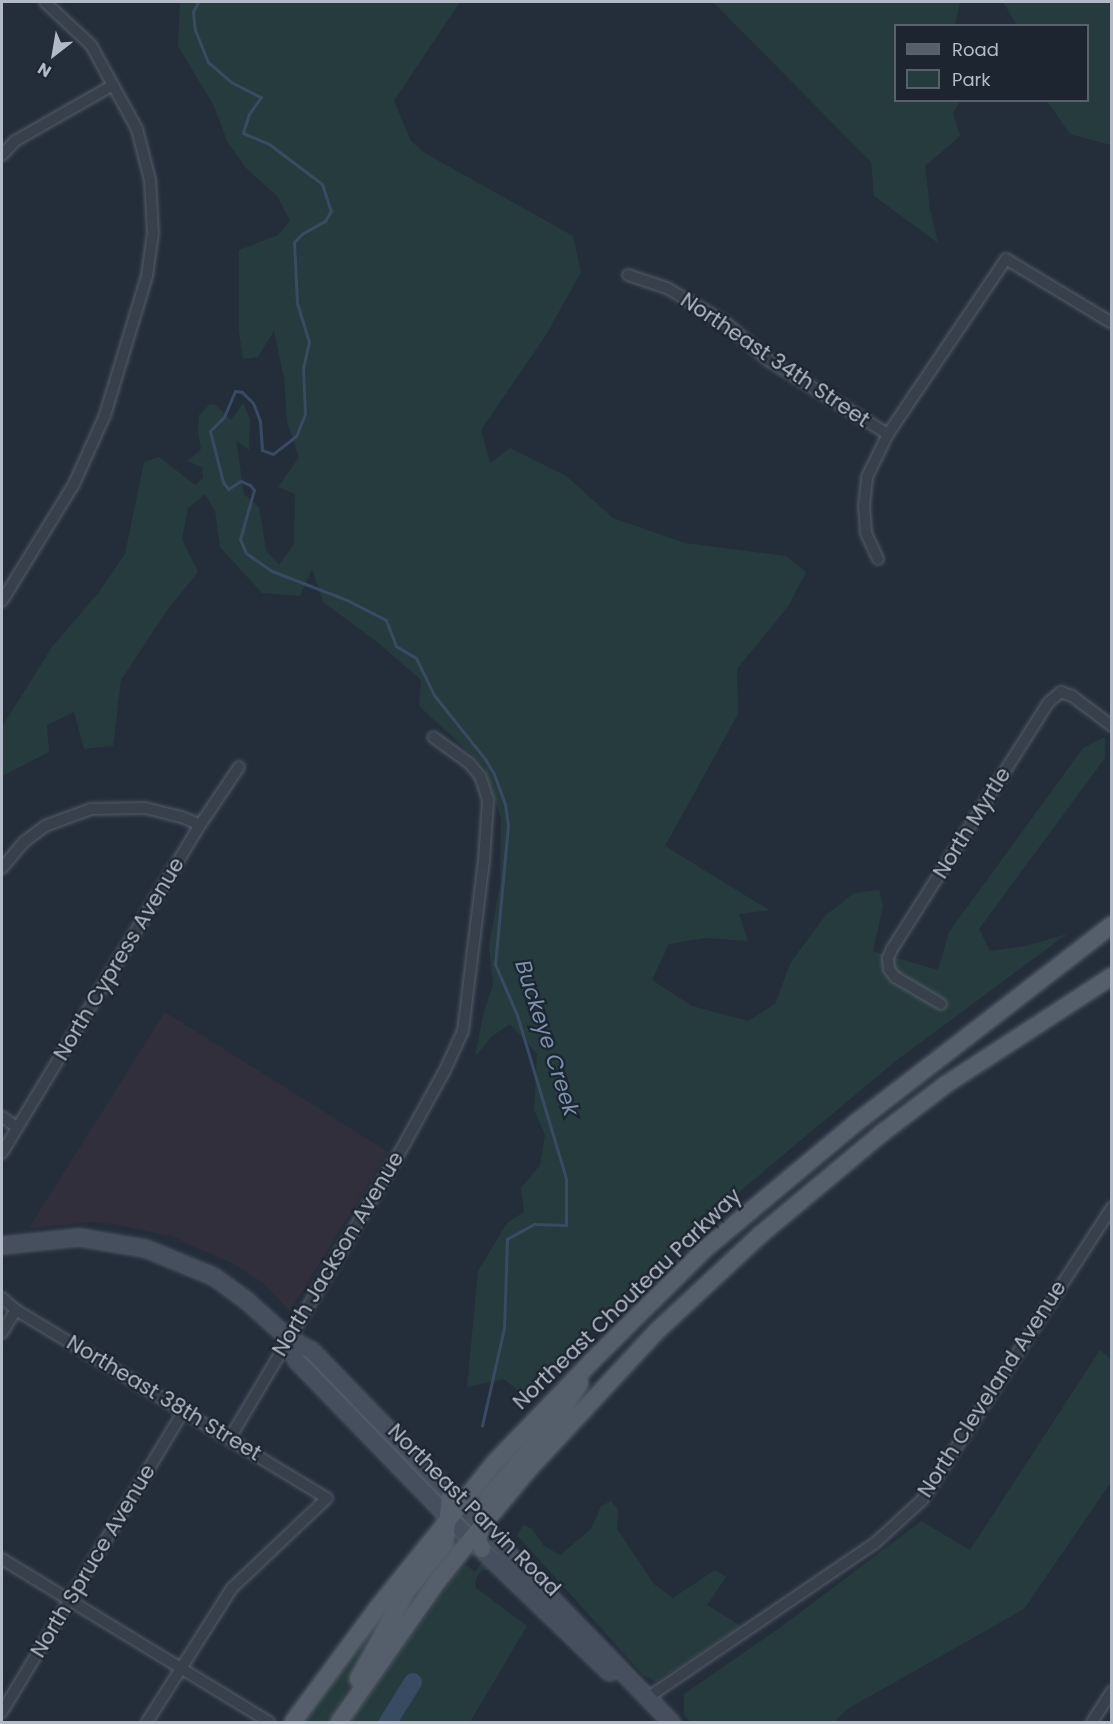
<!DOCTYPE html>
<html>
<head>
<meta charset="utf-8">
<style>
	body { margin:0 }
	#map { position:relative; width:1113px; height:1724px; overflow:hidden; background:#242e3b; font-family:Poppins,sans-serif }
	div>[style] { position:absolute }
	.medical>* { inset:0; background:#312f3c }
	.green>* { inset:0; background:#263b3d }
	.stream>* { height:3px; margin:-1.5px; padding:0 1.5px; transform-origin:1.5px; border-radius:1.5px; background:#394b63 }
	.river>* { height:18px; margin:-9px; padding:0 9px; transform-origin:9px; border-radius:9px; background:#394b63 }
	.roads { filter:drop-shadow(0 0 2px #555d69) drop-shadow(0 0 2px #555d69) }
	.minor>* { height:10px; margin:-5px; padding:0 5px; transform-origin:5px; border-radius:5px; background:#37404b }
	.secondary>* { height:15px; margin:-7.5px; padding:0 7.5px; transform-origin:7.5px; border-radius:7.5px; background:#454f5e }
	.primary>* { height:16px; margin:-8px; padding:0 8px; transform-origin:8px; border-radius:8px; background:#555f6b }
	span { translate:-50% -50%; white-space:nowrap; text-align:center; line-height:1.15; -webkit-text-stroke:4.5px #1c2530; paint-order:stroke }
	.street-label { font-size:21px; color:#b3bac7 }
	.water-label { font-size:22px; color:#7c91ad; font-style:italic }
	.frame { position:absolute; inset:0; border:3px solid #b3bac7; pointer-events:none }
	.legend { position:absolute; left:894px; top:24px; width:195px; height:78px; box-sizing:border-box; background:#1c2530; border:2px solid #58616c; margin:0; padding:8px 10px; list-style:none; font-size:18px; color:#b3bac7 }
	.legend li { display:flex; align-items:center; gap:12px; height:30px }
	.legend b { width:30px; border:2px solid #58616c }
	.north { position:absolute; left:24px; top:24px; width:60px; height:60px; -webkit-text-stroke:4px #1c2530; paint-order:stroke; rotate:211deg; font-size:16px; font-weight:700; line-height:24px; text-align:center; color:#b3bac7 }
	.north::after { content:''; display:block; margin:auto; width:21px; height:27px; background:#b3bac7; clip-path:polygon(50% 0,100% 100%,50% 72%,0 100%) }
</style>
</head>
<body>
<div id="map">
	<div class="medical">
		<div style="clip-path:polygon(165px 1012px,388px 1152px,290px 1311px,263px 1283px,234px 1264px,171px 1236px,120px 1225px,94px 1222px,29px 1228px)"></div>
	</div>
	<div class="green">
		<div style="clip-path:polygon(180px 2px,460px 2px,394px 101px,411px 141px,425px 153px,573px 236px,581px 272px,546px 335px,481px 430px,490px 463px,510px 448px,566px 476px,613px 518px,685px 543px,786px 556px,806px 572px,789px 605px,737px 669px,738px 714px,665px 846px,769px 910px,739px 914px,748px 941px,706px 938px,669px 944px,652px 980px,692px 1006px,748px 1021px,775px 1004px,791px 962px,825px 916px,854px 893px,879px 890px,883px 906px,873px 951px,938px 970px,949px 932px,1083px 748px,1105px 737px,1105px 758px,979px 929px,990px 951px,1026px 946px,1067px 934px,897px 1060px,690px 1233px,523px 1395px,504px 1379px,467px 1387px,478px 1271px,507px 1223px,524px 1212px,521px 1188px,540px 1165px,545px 1135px,534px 1110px,537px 1054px,510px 1024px,491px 1037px,475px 1057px,484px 1011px,493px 985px,489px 946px,500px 884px,501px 819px,484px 766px,419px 706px,421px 680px,376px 641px,323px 602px,312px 569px,300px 596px,262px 593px,220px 547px,215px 511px,205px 494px,188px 508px,182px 539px,198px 572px,168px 609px,121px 680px,113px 746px,84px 749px,74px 712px,47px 725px,49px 752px,2px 776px,2px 727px,52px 647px,99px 592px,125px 554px,144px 462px,159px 457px,195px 485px,203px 478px,202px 467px,187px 461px,201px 449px,198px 432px,199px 415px,210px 404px,216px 405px,231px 420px,243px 403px,250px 419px,249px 450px,236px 440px,244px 494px,259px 507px,266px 550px,279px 565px,294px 544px,295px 494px,278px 487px,299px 457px,287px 422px,284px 378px,274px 331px,258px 357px,243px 359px,239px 332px,239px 250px,278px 235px,290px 221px,278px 197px,246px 168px,227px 141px,214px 106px,178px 46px)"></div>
		<div style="clip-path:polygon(713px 2px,960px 2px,955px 25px,896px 26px,896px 100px,960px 101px,953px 113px,960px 136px,925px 166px,930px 209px,938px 243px,874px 196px,871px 162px)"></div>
		<div style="clip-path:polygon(1003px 2px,1111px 2px,1111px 145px,1070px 134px,1047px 101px,1088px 100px,1088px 26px,1017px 25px)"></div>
		<div style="clip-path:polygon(1100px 1350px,1111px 1359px,1111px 1482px,1024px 1609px,849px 1708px,834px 1722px,691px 1722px,684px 1715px,684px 1694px,781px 1627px,921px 1521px,970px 1550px)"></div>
		<div style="clip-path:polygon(611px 1501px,618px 1510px,617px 1529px,654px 1584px,673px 1598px,715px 1570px,726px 1577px,707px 1605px,741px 1626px,656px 1682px,643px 1675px,517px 1535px,524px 1525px,532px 1529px,544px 1546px,560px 1555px,591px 1529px,601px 1506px)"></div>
		<div style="clip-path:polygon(481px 1563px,492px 1569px,483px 1570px,479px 1574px,475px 1581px,476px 1588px,527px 1626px,470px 1722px,350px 1722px,460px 1569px,466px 1565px,475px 1572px)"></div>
		<div style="clip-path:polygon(403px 1591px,329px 1722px,303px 1722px,391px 1602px)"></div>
	</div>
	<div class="stream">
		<div style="left:198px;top:2px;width:11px;rotate:117deg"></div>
		<div style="left:193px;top:12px;width:18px;rotate:84deg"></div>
		<div style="left:195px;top:30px;width:35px;rotate:68deg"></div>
		<div style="left:208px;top:62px;width:30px;rotate:41deg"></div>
		<div style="left:231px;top:82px;width:34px;rotate:27deg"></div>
		<div style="left:261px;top:97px;width:21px;rotate:125deg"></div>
		<div style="left:249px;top:114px;width:20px;rotate:108deg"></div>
		<div style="left:243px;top:133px;width:28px;rotate:23deg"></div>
		<div style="left:269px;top:144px;width:66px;rotate:37deg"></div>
		<div style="left:322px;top:184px;width:28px;rotate:72deg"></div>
		<div style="left:331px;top:211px;width:12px;rotate:121deg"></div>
		<div style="left:325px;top:221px;width:26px;rotate:151deg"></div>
		<div style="left:302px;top:234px;width:11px;rotate:135deg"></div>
		<div style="left:294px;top:242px;width:61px;rotate:87.2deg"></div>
		<div style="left:297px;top:303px;width:41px;rotate:72.9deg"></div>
		<div style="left:309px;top:342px;width:26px;rotate:103deg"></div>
		<div style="left:303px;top:367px;width:47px;rotate:87.6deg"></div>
		<div style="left:305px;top:414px;width:24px;rotate:112deg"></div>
		<div style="left:296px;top:436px;width:29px;rotate:142deg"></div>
		<div style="left:273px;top:454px;width:12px;rotate:-160deg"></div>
		<div style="left:262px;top:450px;width:29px;rotate:-94deg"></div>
		<div style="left:260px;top:421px;width:19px;rotate:-111deg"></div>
		<div style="left:253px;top:403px;width:16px;rotate:-135deg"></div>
		<div style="left:242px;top:392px;width:7px;rotate:-172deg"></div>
		<div style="left:235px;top:391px;width:28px;rotate:113deg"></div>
		<div style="left:224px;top:417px;width:20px;rotate:135deg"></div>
		<div style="left:210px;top:431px;width:53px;rotate:75.7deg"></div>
		<div style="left:223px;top:482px;width:9px;rotate:54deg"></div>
		<div style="left:228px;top:489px;width:15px;rotate:-32deg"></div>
		<div style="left:241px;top:481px;width:10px;rotate:24deg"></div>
		<div style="left:250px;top:485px;width:6px;rotate:51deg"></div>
		<div style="left:254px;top:490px;width:51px;rotate:105.9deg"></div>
		<div style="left:240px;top:539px;width:15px;rotate:67deg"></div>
		<div style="left:246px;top:553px;width:32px;rotate:35deg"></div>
		<div style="left:272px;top:571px;width:80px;rotate:21.1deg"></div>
		<div style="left:347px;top:600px;width:44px;rotate:27.1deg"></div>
		<div style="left:386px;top:620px;width:28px;rotate:69deg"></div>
		<div style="left:396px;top:646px;width:23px;rotate:31deg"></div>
		<div style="left:416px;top:658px;width:41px;rotate:64.1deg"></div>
		<div style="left:434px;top:695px;width:82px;rotate:51.4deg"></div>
		<div style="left:485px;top:759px;width:17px;rotate:59deg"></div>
		<div style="left:494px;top:774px;width:32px;rotate:70deg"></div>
		<div style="left:505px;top:804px;width:21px;rotate:82deg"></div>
		<div style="left:508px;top:825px;width:140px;rotate:95.3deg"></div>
		<div style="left:495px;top:964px;width:56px;rotate:66.7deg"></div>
		<div style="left:517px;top:1015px;width:170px;rotate:73.3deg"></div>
		<div style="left:566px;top:1178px;width:47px;rotate:90deg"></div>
		<div style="left:566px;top:1225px;width:32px;rotate:-178deg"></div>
		<div style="left:534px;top:1224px;width:31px;rotate:151deg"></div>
		<div style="left:507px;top:1239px;width:89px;rotate:91.9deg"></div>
		<div style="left:504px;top:1328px;width:100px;rotate:102.7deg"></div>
	</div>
	<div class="river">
		<div style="left:388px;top:1722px;width:47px;rotate:-58deg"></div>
	</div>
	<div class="roads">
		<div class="minor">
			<div style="left:2px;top:155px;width:19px;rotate:-47deg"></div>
			<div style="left:15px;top:141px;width:113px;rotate:-29.7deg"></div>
			<div style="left:628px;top:275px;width:41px;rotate:18.4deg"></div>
			<div style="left:667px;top:288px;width:69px;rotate:30.7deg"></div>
			<div style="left:726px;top:323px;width:56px;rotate:41.4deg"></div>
			<div style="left:768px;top:360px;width:141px;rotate:31.7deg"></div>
			<div style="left:878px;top:559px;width:29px;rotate:-115deg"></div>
			<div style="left:866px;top:533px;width:27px;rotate:-94deg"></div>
			<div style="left:864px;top:506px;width:29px;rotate:-84deg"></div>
			<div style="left:867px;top:477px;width:48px;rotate:-64deg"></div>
			<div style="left:888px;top:434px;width:211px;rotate:-56deg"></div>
			<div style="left:1006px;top:259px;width:124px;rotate:31.1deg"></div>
			<div style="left:2px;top:601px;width:137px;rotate:-58.4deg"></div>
			<div style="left:74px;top:484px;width:76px;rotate:-65.8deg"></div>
			<div style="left:105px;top:415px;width:145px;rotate:-73.2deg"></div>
			<div style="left:147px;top:276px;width:43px;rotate:-82.1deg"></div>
			<div style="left:153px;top:233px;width:53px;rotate:-93.2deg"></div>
			<div style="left:150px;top:180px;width:53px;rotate:-104.3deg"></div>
			<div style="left:137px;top:129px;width:96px;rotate:-118.7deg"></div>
			<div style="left:91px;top:45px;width:63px;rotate:-136.9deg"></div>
			<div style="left:2px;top:868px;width:34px;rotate:-50deg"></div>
			<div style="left:24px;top:842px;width:26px;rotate:-37deg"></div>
			<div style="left:45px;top:826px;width:49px;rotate:-20.3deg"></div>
			<div style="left:91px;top:809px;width:54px;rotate:-1.1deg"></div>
			<div style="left:145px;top:808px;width:38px;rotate:14deg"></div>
			<div style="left:182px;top:817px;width:20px;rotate:24deg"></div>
			<div style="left:941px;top:1004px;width:53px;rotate:-149.6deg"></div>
			<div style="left:895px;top:977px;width:10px;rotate:-127deg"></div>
			<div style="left:889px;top:969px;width:11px;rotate:-95deg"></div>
			<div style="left:888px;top:958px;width:10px;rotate:-66deg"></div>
			<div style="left:892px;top:949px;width:293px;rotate:-57.6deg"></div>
			<div style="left:1049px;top:702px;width:16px;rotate:-40deg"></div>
			<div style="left:1061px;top:692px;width:12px;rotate:20deg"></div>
			<div style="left:1072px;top:696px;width:50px;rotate:36.9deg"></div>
			<div style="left:2px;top:1117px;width:18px;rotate:34deg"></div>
			<div style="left:2px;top:1153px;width:383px;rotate:-58.9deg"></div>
			<div style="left:200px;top:825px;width:70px;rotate:-56.1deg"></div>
			<div style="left:2px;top:1298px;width:18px;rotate:41deg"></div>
			<div style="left:16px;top:1310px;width:363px;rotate:31.2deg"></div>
			<div style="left:327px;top:1498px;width:131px;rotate:136.5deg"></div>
			<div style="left:232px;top:1588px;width:159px;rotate:122.4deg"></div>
			<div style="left:2px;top:1333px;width:27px;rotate:-59deg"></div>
			<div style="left:230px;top:1438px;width:345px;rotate:-59.3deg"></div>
			<div style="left:406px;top:1141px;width:81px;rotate:-61.2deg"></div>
			<div style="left:445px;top:1070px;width:43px;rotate:-65.2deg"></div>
			<div style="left:463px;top:1031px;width:171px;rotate:-83deg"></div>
			<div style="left:484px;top:861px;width:61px;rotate:-86.2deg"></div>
			<div style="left:488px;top:800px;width:25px;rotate:-108deg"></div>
			<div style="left:480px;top:776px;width:17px;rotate:-130deg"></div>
			<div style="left:469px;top:763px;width:44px;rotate:-144.2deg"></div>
			<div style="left:2px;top:1559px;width:313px;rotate:31.4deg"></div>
			<div style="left:647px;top:1698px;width:274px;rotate:-34.2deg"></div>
			<div style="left:874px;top:1544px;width:65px;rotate:-42.5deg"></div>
			<div style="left:922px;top:1500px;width:349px;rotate:-57deg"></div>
			<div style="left:2px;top:1712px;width:353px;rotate:-58.9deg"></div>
			<div style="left:1092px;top:1722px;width:37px;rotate:-57deg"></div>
		</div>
		<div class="secondary">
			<div style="left:2px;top:1245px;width:77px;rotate:-5.9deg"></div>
			<div style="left:79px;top:1237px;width:67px;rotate:9.5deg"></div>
			<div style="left:145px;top:1248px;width:74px;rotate:22.4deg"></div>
			<div style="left:213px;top:1276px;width:41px;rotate:36deg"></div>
			<div style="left:246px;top:1300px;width:57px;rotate:42.1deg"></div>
			<div style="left:288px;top:1338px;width:26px;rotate:28deg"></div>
			<div style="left:311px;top:1350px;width:518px;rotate:45.94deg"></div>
			<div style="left:288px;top:1338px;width:23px;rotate:70deg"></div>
			<div style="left:296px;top:1360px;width:220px;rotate:45.9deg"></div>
			<div style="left:449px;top:1518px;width:222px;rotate:43.9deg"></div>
		</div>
		<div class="primary">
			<div style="left:482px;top:1549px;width:10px;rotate:-114deg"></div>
			<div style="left:478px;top:1540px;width:43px;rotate:-76.6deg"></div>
			<div style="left:488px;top:1498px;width:99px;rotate:-49.1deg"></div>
			<div style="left:553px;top:1423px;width:48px;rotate:-56deg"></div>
			<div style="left:358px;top:1679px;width:99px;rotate:-61.1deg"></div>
			<div style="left:406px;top:1592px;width:63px;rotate:-51.5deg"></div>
			<div style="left:445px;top:1543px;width:47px;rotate:-83.9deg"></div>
			<div style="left:293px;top:1722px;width:143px;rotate:-53.5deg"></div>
			<div style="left:378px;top:1607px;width:185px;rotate:-51.1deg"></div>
			<div style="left:494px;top:1463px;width:141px;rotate:-46.1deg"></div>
			<div style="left:592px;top:1361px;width:159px;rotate:-44.7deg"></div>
			<div style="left:705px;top:1249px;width:198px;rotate:-39.9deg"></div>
			<div style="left:857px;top:1122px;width:322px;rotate:-37.7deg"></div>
			<div style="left:339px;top:1722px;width:171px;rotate:-55deg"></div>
			<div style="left:437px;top:1582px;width:55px;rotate:-51.7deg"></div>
			<div style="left:471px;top:1539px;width:92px;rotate:-50.3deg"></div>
			<div style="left:530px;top:1468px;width:185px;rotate:-47.2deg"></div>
			<div style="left:656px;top:1332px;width:142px;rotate:-43deg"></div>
			<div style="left:760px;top:1235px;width:159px;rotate:-39.9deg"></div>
			<div style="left:882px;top:1133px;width:79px;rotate:-37.3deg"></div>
			<div style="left:945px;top:1085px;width:199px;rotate:-33.1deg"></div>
		</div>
	</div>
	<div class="street-label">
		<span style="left:775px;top:360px;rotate:34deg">Northeast 34th Street</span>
		<span style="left:972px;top:823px;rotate:-58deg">North Myrtle</span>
		<span style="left:119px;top:959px;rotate:-59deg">North Cypress Avenue</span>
		<span style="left:338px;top:1254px;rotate:-59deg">North Jackson Avenue</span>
		<span style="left:627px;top:1299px;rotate:-44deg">Northeast Chouteau Parkway</span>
		<span style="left:992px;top:1389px;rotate:-57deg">North Cleveland Avenue</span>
		<span style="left:164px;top:1398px;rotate:31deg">Northeast 38th Street</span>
		<span style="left:474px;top:1510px;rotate:45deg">Northeast Parvin Road</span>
		<span style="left:93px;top:1561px;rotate:-59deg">North Spruce Avenue</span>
	</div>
	<div class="water-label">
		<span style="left:547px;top:1038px;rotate:72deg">Buckeye Creek</span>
	</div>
	<div class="frame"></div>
	<ul class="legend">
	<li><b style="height:8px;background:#555f6b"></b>Road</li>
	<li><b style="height:16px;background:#263b3d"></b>Park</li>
	</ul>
	<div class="north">N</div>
</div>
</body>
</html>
